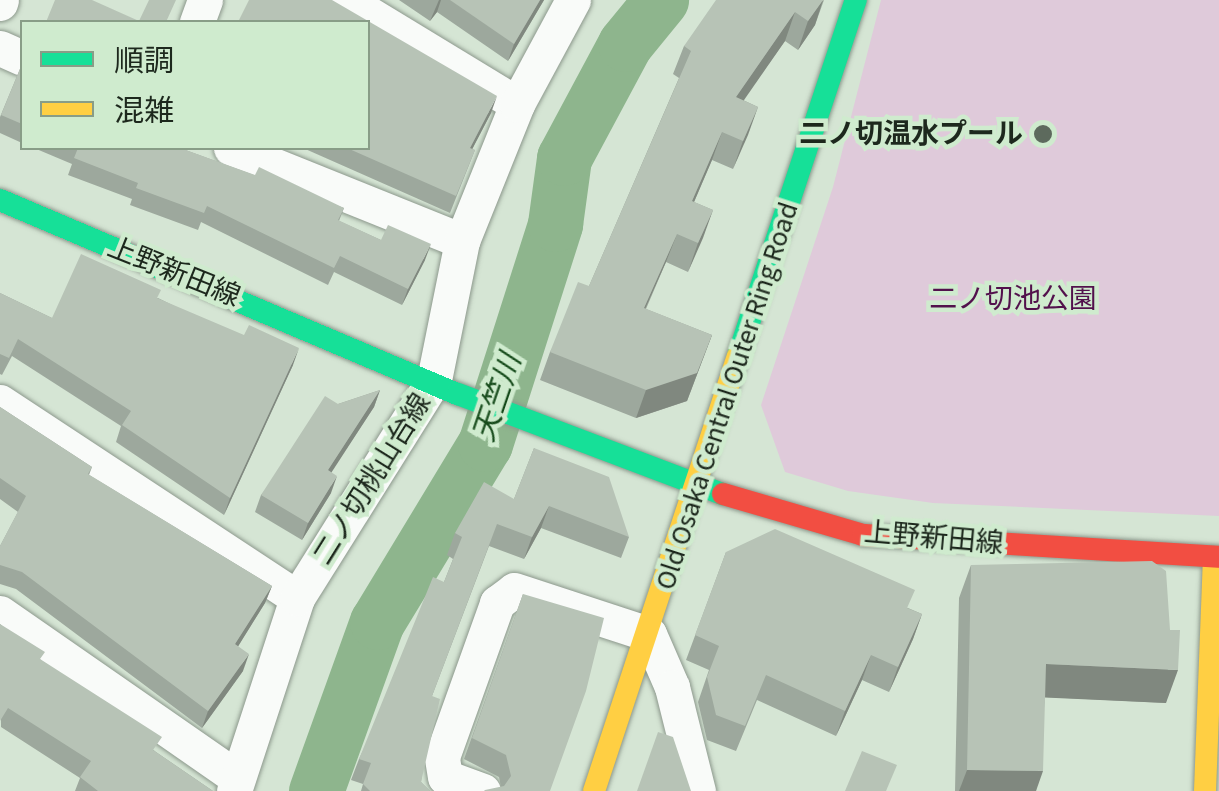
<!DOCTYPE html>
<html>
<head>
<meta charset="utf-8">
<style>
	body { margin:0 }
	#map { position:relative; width:1219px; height:791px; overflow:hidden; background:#d5e5d4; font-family:"Source Sans 3","Noto Sans JP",sans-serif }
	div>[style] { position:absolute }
	.green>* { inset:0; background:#dfcada }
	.river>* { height:55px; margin:-27.5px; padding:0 27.5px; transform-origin:27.5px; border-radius:27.5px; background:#8eb58d }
	.roads { filter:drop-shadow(0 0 2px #8c988c) drop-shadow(0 0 2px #8c988c) }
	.street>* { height:35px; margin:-17.5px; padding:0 17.5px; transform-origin:17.5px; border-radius:17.5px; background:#f9fbf9 }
	.fast>* { height:22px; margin:-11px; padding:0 11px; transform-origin:11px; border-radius:11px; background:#16e098 }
	.slow>* { height:22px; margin:-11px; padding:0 11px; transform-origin:11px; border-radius:11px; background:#ffcf43 }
	.jam>* { height:22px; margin:-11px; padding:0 11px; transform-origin:11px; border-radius:11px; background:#f24e42 }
	.wall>* { inset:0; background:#9da89d }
	.shaded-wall>* { inset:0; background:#80887f }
	.building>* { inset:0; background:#b7c3b6 }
	.dots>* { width:28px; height:28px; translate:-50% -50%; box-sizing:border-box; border:5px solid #cfebce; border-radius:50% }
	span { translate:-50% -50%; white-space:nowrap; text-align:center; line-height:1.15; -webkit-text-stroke:9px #cfebce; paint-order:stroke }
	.poi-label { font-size:28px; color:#1d281d; font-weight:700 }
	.right { translate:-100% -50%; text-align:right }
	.street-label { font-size:28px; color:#1d281d }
	.park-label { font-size:28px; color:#52114c }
	.water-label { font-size:30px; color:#164b1b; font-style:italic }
	.legend { position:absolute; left:20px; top:20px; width:350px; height:130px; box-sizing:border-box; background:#cfebce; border:2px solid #889d87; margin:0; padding:12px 18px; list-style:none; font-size:30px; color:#1d281d }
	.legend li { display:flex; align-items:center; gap:20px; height:50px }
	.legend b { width:50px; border:2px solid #889d87 }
</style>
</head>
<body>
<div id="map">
	<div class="green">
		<div style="clip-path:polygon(881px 0,1219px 0,1219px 516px,933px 503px,848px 491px,785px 472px,761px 405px,833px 187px)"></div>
	</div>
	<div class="river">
		<div style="left:316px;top:791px;width:180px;rotate:-70.2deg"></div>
		<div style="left:377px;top:622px;width:208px;rotate:-58.8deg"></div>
		<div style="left:485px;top:444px;width:231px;rotate:-72.3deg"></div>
		<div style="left:555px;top:224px;width:67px;rotate:-82.2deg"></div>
		<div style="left:564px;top:158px;width:129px;rotate:-61.8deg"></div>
		<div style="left:625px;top:44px;width:57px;rotate:-50.7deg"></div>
	</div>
	<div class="roads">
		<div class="street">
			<div style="left:346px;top:0;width:200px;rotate:31.3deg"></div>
			<div style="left:0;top:3px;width:3px;rotate:-72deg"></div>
			<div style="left:197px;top:22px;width:23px;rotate:-70deg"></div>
			<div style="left:0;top:48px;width:24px;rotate:24deg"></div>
			<div style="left:231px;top:148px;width:249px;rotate:21.9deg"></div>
			<div style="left:0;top:402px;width:356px;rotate:33.4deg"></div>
			<div style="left:0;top:613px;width:289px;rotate:34.8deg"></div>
			<div style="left:234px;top:791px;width:203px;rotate:-71.9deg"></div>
			<div style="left:297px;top:598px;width:257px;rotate:-57.9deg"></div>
			<div style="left:434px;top:380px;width:142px;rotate:-78.6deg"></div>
			<div style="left:462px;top:241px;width:148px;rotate:-68.1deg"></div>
			<div style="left:517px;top:104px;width:118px;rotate:-61.7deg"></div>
			<div style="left:483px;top:791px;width:40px;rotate:-159.8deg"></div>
			<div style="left:445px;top:777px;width:20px;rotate:-99deg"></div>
			<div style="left:442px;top:757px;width:164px;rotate:-70.3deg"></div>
			<div style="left:497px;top:603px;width:21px;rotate:-37deg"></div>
			<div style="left:514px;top:590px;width:142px;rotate:18.1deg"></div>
			<div style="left:649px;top:634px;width:58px;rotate:66.5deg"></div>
			<div style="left:672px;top:687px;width:107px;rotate:76deg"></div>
		</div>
		<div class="fast">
			<div style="left:0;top:200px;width:497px;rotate:23deg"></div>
			<div style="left:458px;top:394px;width:283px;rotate:20.7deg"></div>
			<div style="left:738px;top:356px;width:375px;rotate:-71.7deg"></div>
		</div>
		<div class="slow">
			<div style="left:594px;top:791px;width:458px;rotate:-71.7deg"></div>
			<div style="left:1205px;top:791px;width:234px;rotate:-87.8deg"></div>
		</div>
		<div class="jam">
			<div style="left:723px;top:494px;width:146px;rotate:16.3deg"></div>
			<div style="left:863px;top:535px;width:357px;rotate:3.5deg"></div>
		</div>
	</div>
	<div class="wall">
		<div style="clip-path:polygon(399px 0,544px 0,508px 61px,437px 12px,430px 21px)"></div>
		<div style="clip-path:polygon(824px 0,815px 25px,798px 50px,785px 41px,743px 100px,758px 107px,733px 169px,712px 160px,694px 202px,713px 210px,688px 272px,666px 262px,646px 309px,712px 335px,687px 401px,636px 418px,540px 380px,550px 352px,589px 286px,679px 78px,673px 74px,684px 46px)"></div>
		<div style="clip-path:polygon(22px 64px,22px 143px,0 133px,0 117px)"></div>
		<div style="clip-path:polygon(491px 113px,472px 149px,475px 150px,450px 213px,303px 148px,368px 148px)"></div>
		<div style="clip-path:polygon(34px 148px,180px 148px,344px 208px,339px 221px,425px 260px,402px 305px,334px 272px,328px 285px,201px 222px,198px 230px,130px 205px,132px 199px,68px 175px,72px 164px)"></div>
		<div style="clip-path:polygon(0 293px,52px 318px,158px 298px,293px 365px,224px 515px,116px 442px,121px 426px,12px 356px,2px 375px,0 374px)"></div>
		<div style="clip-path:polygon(380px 390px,374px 407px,331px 472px,331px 493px,302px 540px,255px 512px,261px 495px,338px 404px)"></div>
		<div style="clip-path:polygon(0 407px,92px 467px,89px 475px,272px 586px,265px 603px,238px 646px,243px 671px,202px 728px,16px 589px,0 584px,0 546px,18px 512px,0 499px)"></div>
		<div style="clip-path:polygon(534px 448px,629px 537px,621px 558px,541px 528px,524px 559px,489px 546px,432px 696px,421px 782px,430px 791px,361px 791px,363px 784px,351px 780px,359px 759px,444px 582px,453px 559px,447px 555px,455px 533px,514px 499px)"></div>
		<div style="clip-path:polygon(726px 552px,908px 608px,922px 614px,913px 639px,889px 692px,862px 680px,836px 736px,757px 700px,736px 751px,707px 740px,698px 702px,709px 670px,686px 660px)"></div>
		<div style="clip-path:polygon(971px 565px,1170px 630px,1166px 703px,1045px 697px,1036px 791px,955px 791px,959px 598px)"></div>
		<div style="clip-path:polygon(523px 594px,550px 791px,501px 787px,499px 777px,464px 759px)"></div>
		<div style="clip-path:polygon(0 624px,42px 661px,156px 752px,213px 791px,75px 791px,80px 778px,1px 727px)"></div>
	</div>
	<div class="shaded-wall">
		<div style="clip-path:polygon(439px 0,441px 0,437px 12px,430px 21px)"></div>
		<div style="clip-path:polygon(540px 0,544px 0,508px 61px,514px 44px)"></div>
		<div style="clip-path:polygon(823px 0,815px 25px,798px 50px,808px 21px)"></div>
		<div style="clip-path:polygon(795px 12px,785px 41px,726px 126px,736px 97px)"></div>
		<div style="clip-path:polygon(497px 96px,491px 113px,464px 165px,470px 148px)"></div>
		<div style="clip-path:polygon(758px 107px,748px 135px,733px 169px,743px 141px)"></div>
		<div style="clip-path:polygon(722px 132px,712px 160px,682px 230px,692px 201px)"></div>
		<div style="clip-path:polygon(713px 210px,703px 238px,688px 272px,698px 243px)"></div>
		<div style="clip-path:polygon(677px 234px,666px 262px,633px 336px,644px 308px)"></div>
		<div style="clip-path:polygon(431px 244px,425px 260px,402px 305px,408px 289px)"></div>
		<div style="clip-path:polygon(712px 335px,687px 401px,636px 418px,646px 390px)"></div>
		<div style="clip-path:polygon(299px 348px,293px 365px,224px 515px,230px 498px)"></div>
		<div style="clip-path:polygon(380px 390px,374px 407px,322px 487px,328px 470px)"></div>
		<div style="clip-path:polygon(337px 476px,331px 493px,302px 540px,308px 523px)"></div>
		<div style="clip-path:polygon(549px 506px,541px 528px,524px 559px,532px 537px)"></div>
		<div style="clip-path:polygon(272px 586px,265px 603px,229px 661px,235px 644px)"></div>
		<div style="clip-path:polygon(922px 614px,913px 639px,889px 692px,898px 667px)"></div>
		<div style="clip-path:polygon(249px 654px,243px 671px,202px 728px,208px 711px)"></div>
		<div style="clip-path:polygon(871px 655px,862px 680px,836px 736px,845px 711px)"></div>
		<div style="clip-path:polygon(1046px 664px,1178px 670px,1166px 703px,1034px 697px)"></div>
		<div style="clip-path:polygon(967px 770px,1043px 771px,1036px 791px,959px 791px)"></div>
	</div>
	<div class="building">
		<div style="clip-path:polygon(55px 0,92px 0,139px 21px,149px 0,176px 0,166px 22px,46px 22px)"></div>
		<div style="clip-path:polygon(249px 0,332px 0,497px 96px,470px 148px,475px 150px,456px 196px,347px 148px,368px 148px,368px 22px,238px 22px)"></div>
		<div style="clip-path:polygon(450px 0,540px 0,514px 44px)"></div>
		<div style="clip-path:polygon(716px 0,823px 0,808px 21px,795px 12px,736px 97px,758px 107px,743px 141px,722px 132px,692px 201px,713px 210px,698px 243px,677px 234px,644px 308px,712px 335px,697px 373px,646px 390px,550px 352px,578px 282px,589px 286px,691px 51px,684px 46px)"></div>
		<div style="clip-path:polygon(22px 64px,22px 124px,1px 115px)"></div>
		<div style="clip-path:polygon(78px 148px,180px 148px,255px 175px,259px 167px,344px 208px,338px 220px,381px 240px,388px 225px,431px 244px,408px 289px,340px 256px,334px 268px,207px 206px,204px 213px,136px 188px,138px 183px,74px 158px)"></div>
		<div style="clip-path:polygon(81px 254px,161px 290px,157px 298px,244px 335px,249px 325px,299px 348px,230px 498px,122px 425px,131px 411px,18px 339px,9px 358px,0 354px,0 293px,52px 318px)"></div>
		<div style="clip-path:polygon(380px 390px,328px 470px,337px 476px,308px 523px,261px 495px,325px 396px,338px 404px)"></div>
		<div style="clip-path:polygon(0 407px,92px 467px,88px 474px,272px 586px,235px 644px,249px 654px,208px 711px,22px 572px,0 565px,0 546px,26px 496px,0 478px)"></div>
		<div style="clip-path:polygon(534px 448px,609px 477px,629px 537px,549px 506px,532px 537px,497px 524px,432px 696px,440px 699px,421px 782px,430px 791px,370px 791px,363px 784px,371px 763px,359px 759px,433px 577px,444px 582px,462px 537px,455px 533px,484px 482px,514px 499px)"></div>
		<div style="clip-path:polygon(775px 529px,915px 590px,907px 608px,922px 614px,898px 667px,871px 655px,845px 711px,766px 675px,745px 726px,716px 715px,707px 677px,719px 646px,695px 635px,726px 552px)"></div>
		<div style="clip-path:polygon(1152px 561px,1166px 571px,1170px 630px,1180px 630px,1178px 670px,1046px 664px,1043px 771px,967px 770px,971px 565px)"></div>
		<div style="clip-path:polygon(523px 594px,604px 618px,586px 691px,550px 791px,484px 791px,485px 790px,504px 786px,511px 776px,506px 755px,472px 738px)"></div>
		<div style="clip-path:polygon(0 624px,45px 652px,40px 659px,162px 737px,153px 750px,213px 791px,98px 791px,80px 777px,91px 761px,8px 708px,0 721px)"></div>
		<div style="clip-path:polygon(658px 732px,673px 737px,691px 791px,637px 791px)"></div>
		<div style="clip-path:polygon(862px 751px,897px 765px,886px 791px,845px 791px)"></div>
	</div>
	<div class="dots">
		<div style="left:1043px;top:134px;background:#5d6a5d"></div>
	</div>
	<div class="poi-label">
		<span class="right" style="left:1023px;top:134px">二ノ切温水プール</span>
	</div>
	<div class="street-label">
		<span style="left:174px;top:272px;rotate:22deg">上野新田線</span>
		<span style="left:727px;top:396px;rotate:-72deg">Old Osaka Central Outer Ring Road</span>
		<span style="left:372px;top:479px;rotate:-58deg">二ノ切桃山台線</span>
		<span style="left:934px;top:538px;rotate:5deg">上野新田線</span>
	</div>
	<div class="park-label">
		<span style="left:1013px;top:299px">二ノ切池公園</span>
	</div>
	<div class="water-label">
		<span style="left:498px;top:398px;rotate:-71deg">天竺川</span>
	</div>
	<ul class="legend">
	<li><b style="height:12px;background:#16e098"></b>順調</li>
	<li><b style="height:12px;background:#ffcf43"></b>混雑</li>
	</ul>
</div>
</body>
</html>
